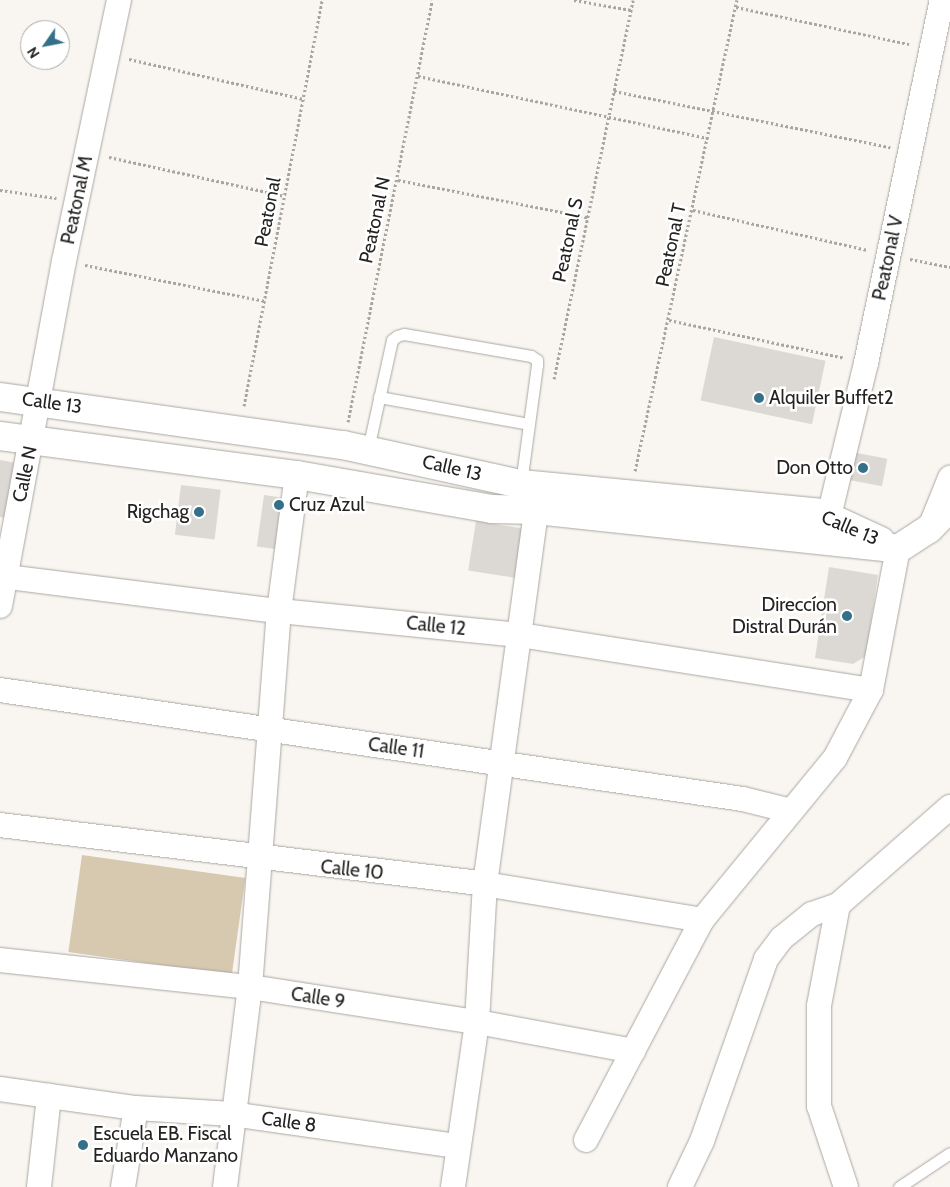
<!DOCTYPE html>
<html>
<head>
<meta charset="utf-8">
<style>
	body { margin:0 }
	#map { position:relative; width:950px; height:1187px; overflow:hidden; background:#f9f6f1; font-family:Cabin,sans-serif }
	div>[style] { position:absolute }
	.green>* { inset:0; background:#d6c9b0; transform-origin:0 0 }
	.building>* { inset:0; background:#dcd9d4; transform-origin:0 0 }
	.path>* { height:3px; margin-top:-1.5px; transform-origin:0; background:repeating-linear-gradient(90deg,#a8a6a2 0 2.5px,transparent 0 5px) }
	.roads { filter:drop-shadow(0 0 1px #aaa7a3) drop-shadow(0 0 1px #aaa7a3) }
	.lane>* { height:11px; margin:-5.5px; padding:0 5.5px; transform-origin:5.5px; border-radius:5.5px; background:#fff }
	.street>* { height:24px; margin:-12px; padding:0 12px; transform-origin:12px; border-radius:12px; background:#fff }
	.secondary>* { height:28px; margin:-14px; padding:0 14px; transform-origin:14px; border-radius:14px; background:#fff }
	.dots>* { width:14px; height:14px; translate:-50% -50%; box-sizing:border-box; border:2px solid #fff; border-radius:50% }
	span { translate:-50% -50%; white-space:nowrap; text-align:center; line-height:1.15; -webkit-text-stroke:5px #fff; paint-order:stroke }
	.street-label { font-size:19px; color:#242321 }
	.poi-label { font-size:19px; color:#242321 }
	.left { translate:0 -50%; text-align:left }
	.right { translate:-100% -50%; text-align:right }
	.north { position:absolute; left:20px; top:20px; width:50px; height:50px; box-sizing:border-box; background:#fff; border:1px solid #a7a7a6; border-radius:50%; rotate:237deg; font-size:14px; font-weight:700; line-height:20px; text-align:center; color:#242321 }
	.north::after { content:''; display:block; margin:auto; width:18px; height:22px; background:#347087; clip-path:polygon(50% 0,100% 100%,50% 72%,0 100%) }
</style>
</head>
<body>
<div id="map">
	<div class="green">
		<div style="left:82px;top:855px;width:165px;height:98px;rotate:8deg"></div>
	</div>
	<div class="building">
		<div style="left:714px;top:337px;width:114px;height:65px;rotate:12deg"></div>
		<div style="left:852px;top:452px;width:36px;height:28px;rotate:11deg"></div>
		<div style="clip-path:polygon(0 460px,17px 463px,9px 518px,0 517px)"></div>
		<div style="left:181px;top:485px;width:40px;height:50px;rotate:7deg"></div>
		<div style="left:264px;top:495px;width:27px;height:52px;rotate:8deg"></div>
		<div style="left:476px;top:521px;width:52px;height:50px;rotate:9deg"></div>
		<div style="clip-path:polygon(829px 567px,878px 575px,866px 656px,853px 664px,815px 658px)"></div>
	</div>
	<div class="path">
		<div style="left:574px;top:0;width:58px;rotate:10deg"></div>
		<div style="left:736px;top:7px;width:177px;rotate:12.1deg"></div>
		<div style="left:129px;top:59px;width:180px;rotate:12.9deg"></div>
		<div style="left:418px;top:76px;width:297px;rotate:12.1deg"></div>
		<div style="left:614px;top:91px;width:282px;rotate:11.5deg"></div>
		<div style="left:109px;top:157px;width:180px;rotate:12.5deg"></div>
		<div style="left:398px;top:180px;width:193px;rotate:11.1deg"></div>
		<div style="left:0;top:190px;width:57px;rotate:8.1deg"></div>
		<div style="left:693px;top:210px;width:179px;rotate:12.9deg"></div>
		<div style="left:910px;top:259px;width:41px;rotate:11.3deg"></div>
		<div style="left:85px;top:265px;width:184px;rotate:11.3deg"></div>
		<div style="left:669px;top:320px;width:180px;rotate:12.2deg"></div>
		<div style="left:554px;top:379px;width:387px;rotate:-78.2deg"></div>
		<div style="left:244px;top:406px;width:413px;rotate:-79.1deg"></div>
		<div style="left:348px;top:422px;width:430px;rotate:-78.7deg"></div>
		<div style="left:635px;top:471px;width:482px;rotate:-77.8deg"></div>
	</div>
	<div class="roads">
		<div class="lane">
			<div style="left:379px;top:397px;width:152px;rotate:10.2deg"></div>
			<div style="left:368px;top:449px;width:112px;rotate:-77.6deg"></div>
			<div style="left:392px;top:340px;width:6px;rotate:-39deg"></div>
			<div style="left:397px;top:336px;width:7px;rotate:-16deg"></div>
			<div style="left:404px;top:334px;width:129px;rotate:9.8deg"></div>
			<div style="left:531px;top:356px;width:7px;rotate:34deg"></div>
			<div style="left:537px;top:360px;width:5px;rotate:90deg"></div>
			<div style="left:537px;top:365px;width:120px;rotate:97.7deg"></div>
			<div style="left:899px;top:1187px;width:61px;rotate:-33.7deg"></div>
		</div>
		<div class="street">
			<div style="left:829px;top:516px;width:157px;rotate:-76.4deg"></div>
			<div style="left:866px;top:363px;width:371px;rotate:-78.2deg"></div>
			<div style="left:931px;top:525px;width:51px;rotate:-68deg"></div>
			<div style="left:0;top:576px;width:281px;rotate:7.2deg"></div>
			<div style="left:279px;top:611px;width:242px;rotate:5.7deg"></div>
			<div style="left:520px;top:635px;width:355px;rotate:8.9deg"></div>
			<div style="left:0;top:606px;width:351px;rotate:-79.5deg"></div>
			<div style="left:64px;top:261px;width:267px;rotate:-78.1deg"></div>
			<div style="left:0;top:690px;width:751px;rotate:8.35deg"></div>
			<div style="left:743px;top:799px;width:49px;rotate:14deg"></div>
			<div style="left:0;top:825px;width:489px;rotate:6.9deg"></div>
			<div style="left:485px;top:884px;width:220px;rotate:9.4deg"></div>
			<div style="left:838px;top:905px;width:103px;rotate:100.7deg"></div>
			<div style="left:819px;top:1006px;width:100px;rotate:90deg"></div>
			<div style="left:819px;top:1106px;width:85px;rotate:71.6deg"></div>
			<div style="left:0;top:960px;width:251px;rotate:6.2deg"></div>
			<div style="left:250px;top:987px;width:230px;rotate:8.8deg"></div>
			<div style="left:477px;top:1022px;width:159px;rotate:10.5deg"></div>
			<div style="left:0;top:1089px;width:137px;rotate:8deg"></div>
			<div style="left:136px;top:1108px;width:96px;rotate:3.6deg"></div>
			<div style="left:232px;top:1114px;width:228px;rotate:8.1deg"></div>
			<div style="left:586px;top:1140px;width:249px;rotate:-62.2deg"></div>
			<div style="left:702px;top:920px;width:210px;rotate:-50.6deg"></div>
			<div style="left:835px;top:758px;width:77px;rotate:-62.1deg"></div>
			<div style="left:871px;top:690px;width:144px;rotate:-79.2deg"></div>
			<div style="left:39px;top:1187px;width:92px;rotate:-83.7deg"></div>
			<div style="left:123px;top:1187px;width:80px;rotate:-80.7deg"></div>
			<div style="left:225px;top:1187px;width:202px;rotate:-82.9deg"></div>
			<div style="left:250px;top:987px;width:377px;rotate:-85.6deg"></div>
			<div style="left:279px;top:611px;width:137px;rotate:-82.5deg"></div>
			<div style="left:453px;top:1187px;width:167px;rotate:-81.7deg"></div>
			<div style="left:477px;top:1022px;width:138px;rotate:-86.7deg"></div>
			<div style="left:485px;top:884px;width:377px;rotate:-82.2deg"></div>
			<div style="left:680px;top:1187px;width:51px;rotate:-64.4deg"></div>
			<div style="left:702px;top:1141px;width:193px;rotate:-70.6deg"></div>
			<div style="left:766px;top:959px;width:26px;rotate:-53deg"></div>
			<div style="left:782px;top:938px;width:38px;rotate:-39deg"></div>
			<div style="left:812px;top:914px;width:28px;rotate:-19deg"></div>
			<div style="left:838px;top:905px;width:149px;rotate:-41.2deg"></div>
		</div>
		<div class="secondary">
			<div style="left:0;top:397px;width:346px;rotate:8deg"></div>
			<div style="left:343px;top:445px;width:182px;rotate:12.4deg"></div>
			<div style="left:521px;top:484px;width:300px;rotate:5.5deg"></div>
			<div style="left:820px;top:513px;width:67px;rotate:24.7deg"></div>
			<div style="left:0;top:436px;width:300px;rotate:7.5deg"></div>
			<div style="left:297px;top:475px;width:198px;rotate:9.9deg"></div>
			<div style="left:492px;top:509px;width:44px;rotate:1.3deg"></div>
			<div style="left:536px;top:510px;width:364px;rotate:6.1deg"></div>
			<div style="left:898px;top:549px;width:37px;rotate:-33deg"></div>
			<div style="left:929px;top:529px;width:30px;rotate:-46deg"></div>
		</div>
	</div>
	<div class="dots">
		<div style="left:759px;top:398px;background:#347087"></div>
		<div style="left:863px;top:468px;background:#347087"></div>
		<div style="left:279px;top:505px;background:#347087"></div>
		<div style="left:199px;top:512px;background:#347087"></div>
		<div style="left:847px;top:616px;background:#347087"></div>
		<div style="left:83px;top:1145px;background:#347087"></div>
	</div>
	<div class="street-label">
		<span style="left:77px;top:200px;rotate:-78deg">Peatonal M</span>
		<span style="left:268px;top:212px;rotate:-79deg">Peatonal</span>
		<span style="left:375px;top:220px;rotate:-78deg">Peatonal N</span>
		<span style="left:568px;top:240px;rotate:-78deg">Peatonal S</span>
		<span style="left:671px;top:245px;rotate:-78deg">Peatonal T</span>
		<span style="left:888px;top:258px;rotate:-78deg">Peatonal V</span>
		<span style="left:52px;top:403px;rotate:8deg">Calle 13</span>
		<span style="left:452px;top:468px;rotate:13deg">Calle 13</span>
		<span style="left:25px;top:474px;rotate:-78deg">Calle N</span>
		<span style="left:850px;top:528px;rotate:23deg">Calle 13</span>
		<span style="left:436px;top:626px;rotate:6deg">Calle 12</span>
		<span style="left:396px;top:748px;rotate:8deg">Calle 11</span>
		<span style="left:352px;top:870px;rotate:6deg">Calle 10</span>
		<span style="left:318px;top:998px;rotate:9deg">Calle 9</span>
		<span style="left:289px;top:1122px;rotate:8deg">Calle 8</span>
	</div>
	<div class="poi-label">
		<span class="left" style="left:769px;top:398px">Alquiler Buffet2</span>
		<span class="right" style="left:853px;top:468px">Don Otto</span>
		<span class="left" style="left:289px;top:505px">Cruz Azul</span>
		<span class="right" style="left:189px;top:512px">Rigchag</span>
		<span class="right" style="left:837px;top:616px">Direccíon<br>Distral Durán</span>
		<span class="left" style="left:93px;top:1145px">Escuela EB. Fiscal<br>Eduardo Manzano</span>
	</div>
	<div class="north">N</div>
</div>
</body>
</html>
